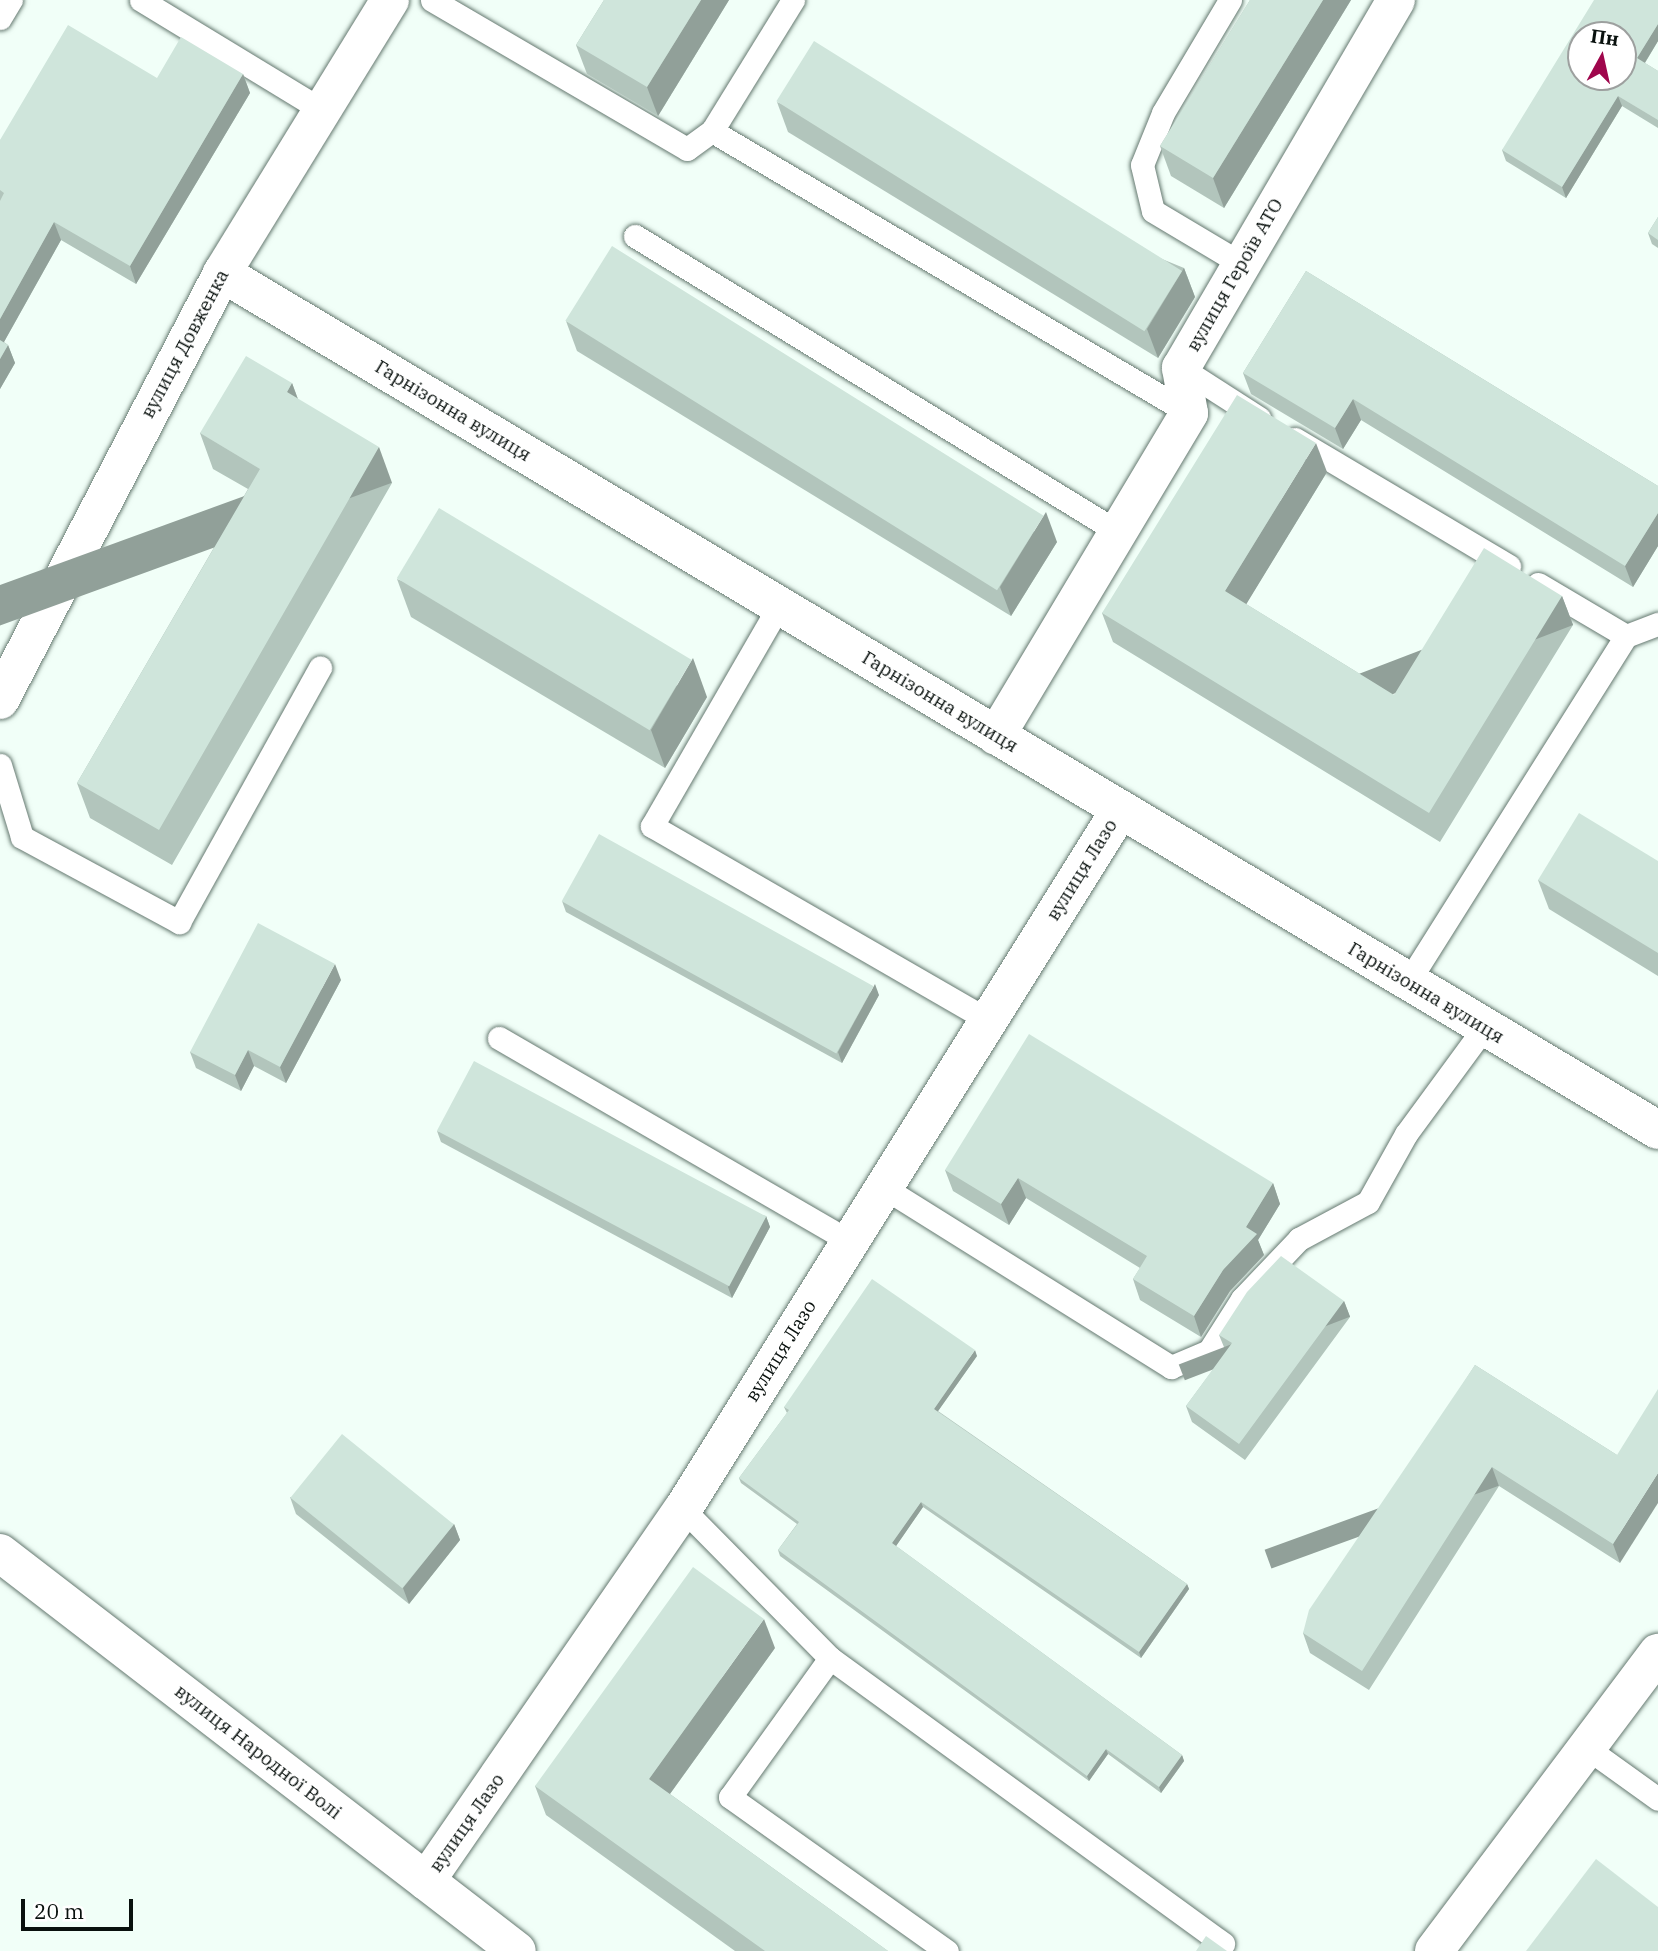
<!DOCTYPE html>
<html>
<head>
<meta charset="utf-8">
<style>
	body { margin:0 }
	#map { position:relative; width:1658px; height:1951px; overflow:hidden; background:#f1fff8; font-family:"IBM Plex Serif",serif }
	div>[style] { position:absolute }
	.roads { filter:drop-shadow(0 0 2px #657970) drop-shadow(0 0 2px #657970) }
	.lane>* { height:23px; margin:-11.5px; padding:0 11.5px; transform-origin:11.5px; border-radius:11.5px; background:#fff }
	.street>* { height:38px; margin:-19px; padding:0 19px; transform-origin:19px; border-radius:19px; background:#fff }
	.secondary>* { height:38px; margin:-19px; padding:0 19px; transform-origin:19px; border-radius:19px; background:#fff }
	.wall>* { inset:0; background:#b2c5bc }
	.shaded-wall>* { inset:0; background:#91a099; transform-origin:0 0 }
	.building>* { inset:0; background:#cfe5db; transform-origin:0 0 }
	span { translate:-50% -50%; white-space:nowrap; text-align:center; line-height:1.15; -webkit-text-stroke:5px #fff; paint-order:stroke }
	.street-label { font-size:19px; color:#09110e }
	.north { position:absolute; left:1567px; top:21px; width:70px; height:70px; box-sizing:border-box; background:#fff; border:2px solid #9da09f; border-radius:50%; rotate:8deg; font-size:19px; font-weight:700; line-height:28px; text-align:center; color:#09110e }
	.north::after { content:''; display:block; margin:auto; width:24px; height:32px; background:#9f064c; clip-path:polygon(50% 0,100% 100%,50% 72%,0 100%) }
	.scale { position:absolute; left:21px; top:1899px; width:112px; height:32px; box-sizing:border-box; border:4px solid #09110e; border-top:0; padding-left:9px; font-size:21px; line-height:24px; white-space:nowrap; color:#09110e; -webkit-text-stroke:5px #fff; paint-order:stroke }
</style>
</head>
<body>
<div id="map">
	<div class="roads">
		<div class="lane">
			<div style="left:141px;top:0;width:212px;rotate:31.3deg"></div>
			<div style="left:432px;top:0;width:295px;rotate:30.3deg"></div>
			<div style="left:687px;top:149px;width:31px;rotate:-36deg"></div>
			<div style="left:712px;top:131px;width:554px;rotate:30.59deg"></div>
			<div style="left:1230px;top:0;width:131px;rotate:120.7deg"></div>
			<div style="left:1163px;top:113px;width:56px;rotate:112deg"></div>
			<div style="left:1142px;top:165px;width:47px;rotate:76.6deg"></div>
			<div style="left:1153px;top:211px;width:104px;rotate:30.8deg"></div>
			<div style="left:0;top:18px;width:21px;rotate:-59deg"></div>
			<div style="left:712px;top:131px;width:154px;rotate:-58.3deg"></div>
			<div style="left:635px;top:236px;width:566px;rotate:31.5deg"></div>
			<div style="left:1181px;top:368px;width:93px;rotate:32.7deg"></div>
			<div style="left:1295px;top:439px;width:249px;rotate:30.7deg"></div>
			<div style="left:1538px;top:584px;width:102px;rotate:30.6deg"></div>
			<div style="left:779px;top:606px;width:254px;rotate:120deg"></div>
			<div style="left:652px;top:826px;width:388px;rotate:30deg"></div>
			<div style="left:0;top:765px;width:75px;rotate:73deg"></div>
			<div style="left:22px;top:837px;width:179px;rotate:28.4deg"></div>
			<div style="left:179px;top:922px;width:291px;rotate:-61deg"></div>
			<div style="left:1408px;top:982px;width:409px;rotate:-57.8deg"></div>
			<div style="left:1626px;top:636px;width:34px;rotate:-21deg"></div>
			<div style="left:499px;top:1038px;width:405px;rotate:30.1deg"></div>
			<div style="left:883px;top:1187px;width:340px;rotate:32deg"></div>
			<div style="left:1171px;top:1367px;width:41px;rotate:-22.8deg"></div>
			<div style="left:1209px;top:1351px;width:62px;rotate:-57.6deg"></div>
			<div style="left:1242px;top:1299px;width:83px;rotate:-46.5deg"></div>
			<div style="left:1299px;top:1239px;width:78px;rotate:-28.2deg"></div>
			<div style="left:1368px;top:1202px;width:78px;rotate:-60.8deg"></div>
			<div style="left:1406px;top:1134px;width:132px;rotate:-53.7deg"></div>
			<div style="left:683px;top:1509px;width:209px;rotate:45.4deg"></div>
			<div style="left:830px;top:1658px;width:171px;rotate:125.7deg"></div>
			<div style="left:730px;top:1797px;width:266px;rotate:35.4deg"></div>
			<div style="left:830px;top:1658px;width:486px;rotate:36deg"></div>
			<div style="left:1587px;top:1748px;width:87px;rotate:35.7deg"></div>
		</div>
		<div class="street">
			<div style="left:0;top:700px;width:481px;rotate:-62.5deg"></div>
			<div style="left:996px;top:736px;width:376px;rotate:-59.1deg"></div>
			<div style="left:1189px;top:413px;width:46px;rotate:-100.1deg"></div>
			<div style="left:1181px;top:368px;width:426px;rotate:-59.7deg"></div>
			<div style="left:0;top:1553px;width:652px;rotate:37.59deg"></div>
			<div style="left:426px;top:1881px;width:452px;rotate:-55.4deg"></div>
			<div style="left:683px;top:1509px;width:824px;rotate:-57.99deg"></div>
			<div style="left:1434px;top:1951px;width:373px;rotate:-53.1deg"></div>
		</div>
		<div class="secondary">
			<div style="left:390px;top:0;width:321px;rotate:121.6deg"></div>
			<div style="left:222px;top:273px;width:1672px;rotate:30.83deg"></div>
		</div>
	</div>
	<div class="wall">
		<div style="clip-path:polygon(604px 0,729px 0,658px 116px,587px 74px,576px 45px)"></div>
		<div style="clip-path:polygon(1250px 0,1351px 0,1224px 208px,1171px 176px,1160px 146px)"></div>
		<div style="clip-path:polygon(1658px 0,1658px 41px,1645px 63px,1658px 71px,1658px 128px,1622px 106px,1566px 198px,1506px 161px,1502px 150px)"></div>
		<div style="clip-path:polygon(243px 74px,250px 93px,136px 284px,61px 240px,4px 342px,8px 345px,15px 363px,0 389px,0 140px,157px 78px)"></div>
		<div style="clip-path:polygon(777px 102px,1184px 268px,1195px 297px,1158px 358px,788px 132px)"></div>
		<div style="clip-path:polygon(1658px 217px,1658px 248px,1652px 244px,1648px 233px)"></div>
		<div style="clip-path:polygon(1306px 271px,1658px 486px,1658px 546px,1633px 587px,1361px 420px,1343px 449px,1251px 394px,1243px 373px)"></div>
		<div style="clip-path:polygon(566px 321px,1057px 542px,1011px 616px,577px 351px)"></div>
		<div style="clip-path:polygon(292px 383px,298px 399px,392px 483px,172px 865px,90px 818px,77px 783px,248px 489px,213px 469px,200px 433px)"></div>
		<div style="clip-path:polygon(1327px 472px,1246px 604px,1394px 695px,1562px 596px,1573px 625px,1440px 842px,1113px 642px,1102px 613px)"></div>
		<div style="clip-path:polygon(397px 579px,707px 697px,665px 768px,411px 617px)"></div>
		<div style="clip-path:polygon(1658px 861px,1658px 976px,1549px 909px,1538px 880px)"></div>
		<div style="clip-path:polygon(562px 901px,879px 995px,842px 1063px,566px 912px)"></div>
		<div style="clip-path:polygon(341px 980px,286px 1083px,254px 1066px,241px 1091px,196px 1068px,190px 1052px)"></div>
		<div style="clip-path:polygon(437px 1131px,766px 1216px,770px 1227px,732px 1298px,441px 1142px)"></div>
		<div style="clip-path:polygon(945px 1170px,1273px 1183px,1280px 1204px,1258px 1240px,1264px 1255px,1230px 1291px,1201px 1337px,1140px 1300px,1133px 1279px,1140px 1268px,1026px 1198px,1009px 1225px,953px 1191px)"></div>
		<div style="clip-path:polygon(1344px 1301px,1350px 1317px,1245px 1460px,1192px 1422px,1186px 1406px,1226px 1352px,1219px 1335px)"></div>
		<div style="clip-path:polygon(977px 1356px,938px 1411px,1187px 1584px,1189px 1589px,1141px 1658px,923px 1507px,896px 1546px,1182px 1755px,1184px 1761px,1161px 1793px,1108px 1754px,1089px 1781px,780px 1556px,778px 1550px,797px 1524px,741px 1483px,739px 1478px,787px 1413px,784px 1407px)"></div>
		<div style="clip-path:polygon(1475px 1365px,1617px 1455px,1620px 1563px,1499px 1486px,1369px 1690px,1310px 1653px,1303px 1633px)"></div>
		<div style="clip-path:polygon(290px 1497px,454px 1524px,460px 1540px,409px 1604px,296px 1514px)"></div>
		<div style="clip-path:polygon(775px 1648px,670px 1794px,888px 1951px,735px 1951px,546px 1815px,535px 1786px)"></div>
	</div>
	<div class="shaded-wall">
		<div style="clip-path:polygon(701px 0,729px 0,658px 116px,647px 87px)"></div>
		<div style="clip-path:polygon(1323px 0,1351px 0,1224px 208px,1213px 178px)"></div>
		<div style="clip-path:polygon(1658px 24px,1658px 41px,1641px 69px,1637px 58px)"></div>
		<div style="clip-path:polygon(243px 74px,250px 93px,136px 284px,130px 266px)"></div>
		<div style="clip-path:polygon(1618px 96px,1622px 106px,1566px 198px,1562px 187px)"></div>
		<div style="clip-path:polygon(54px 222px,61px 240px,0 349px,0 319px)"></div>
		<div style="clip-path:polygon(1184px 268px,1195px 297px,1158px 358px,1147px 329px)"></div>
		<div style="clip-path:polygon(8px 345px,15px 363px,0 389px,0 359px)"></div>
		<div style="clip-path:polygon(292px 383px,305px 419px,287px 392px)"></div>
		<div style="clip-path:polygon(1353px 399px,1361px 420px,1343px 449px,1335px 428px)"></div>
		<div style="clip-path:polygon(1316px 443px,1327px 472px,1236px 621px,1225px 591px)"></div>
		<div style="left:379px;top:447px;width:38px;height:442px;rotate:70deg"></div>
		<div style="clip-path:polygon(1046px 512px,1057px 542px,1011px 616px,1000px 587px)"></div>
		<div style="clip-path:polygon(1658px 513px,1658px 546px,1633px 587px,1625px 566px)"></div>
		<div style="left:1562px;top:596px;width:31px;height:255px;rotate:69deg"></div>
		<div style="clip-path:polygon(693px 658px,707px 697px,665px 768px,651px 730px)"></div>
		<div style="clip-path:polygon(335px 964px,341px 980px,286px 1083px,280px 1067px)"></div>
		<div style="clip-path:polygon(875px 984px,879px 995px,842px 1063px,838px 1052px)"></div>
		<div style="clip-path:polygon(248px 1050px,254px 1066px,241px 1091px,235px 1075px)"></div>
		<div style="clip-path:polygon(1018px 1178px,1026px 1198px,1009px 1225px,1001px 1204px)"></div>
		<div style="clip-path:polygon(1273px 1183px,1280px 1204px,1258px 1240px,1264px 1255px,1230px 1291px,1201px 1337px,1194px 1316px,1223px 1270px,1246px 1227px)"></div>
		<div style="clip-path:polygon(766px 1216px,770px 1227px,732px 1298px,728px 1287px)"></div>
		<div style="left:1344px;top:1301px;width:17px;height:177px;rotate:69deg"></div>
		<div style="clip-path:polygon(975px 1350px,977px 1356px,936px 1414px,934px 1409px)"></div>
		<div style="left:1492px;top:1467px;width:20px;height:242px;rotate:70deg"></div>
		<div style="clip-path:polygon(1658px 1473px,1658px 1503px,1620px 1563px,1613px 1544px)"></div>
		<div style="clip-path:polygon(921px 1502px,923px 1507px,894px 1549px,892px 1543px)"></div>
		<div style="clip-path:polygon(454px 1524px,460px 1540px,409px 1604px,403px 1588px)"></div>
		<div style="clip-path:polygon(1187px 1584px,1189px 1589px,1141px 1658px,1139px 1652px)"></div>
		<div style="clip-path:polygon(764px 1619px,775px 1648px,659px 1809px,649px 1779px)"></div>
		<div style="clip-path:polygon(1106px 1749px,1108px 1754px,1089px 1781px,1087px 1776px)"></div>
		<div style="clip-path:polygon(1182px 1755px,1184px 1761px,1161px 1793px,1159px 1787px)"></div>
	</div>
	<div class="building">
		<div style="clip-path:polygon(604px 0,701px 0,647px 87px,576px 45px)"></div>
		<div style="clip-path:polygon(1250px 0,1323px 0,1213px 178px,1160px 146px)"></div>
		<div style="clip-path:polygon(evenodd,1594px 0,1658px 0,1658px 24px,1637px 58px,1658px 71px,1658px 120px,1618px 96px,1562px 187px,1502px 150px,1594px 0,1581px 35px,1623px 35px,1623px 77px,1581px 77px,1581px 35px)"></div>
		<div style="clip-path:polygon(68px 25px,157px 78px,181px 37px,243px 74px,130px 266px,54px 222px,0 319px,0 201px,4px 193px,0 190px,0 140px)"></div>
		<div style="left:814px;top:41px;width:434px;height:71px;rotate:32deg"></div>
		<div style="clip-path:polygon(1658px 217px,1658px 240px,1648px 233px)"></div>
		<div style="left:612px;top:246px;width:509px;height:88px;rotate:32deg"></div>
		<div style="clip-path:polygon(1306px 271px,1658px 486px,1658px 513px,1625px 566px,1353px 399px,1335px 428px,1243px 373px)"></div>
		<div style="clip-path:polygon(0 340px,8px 345px,0 359px)"></div>
		<div style="clip-path:polygon(246px 356px,292px 383px,287px 392px,379px 447px,159px 830px,77px 783px,260px 469px,200px 433px)"></div>
		<div style="clip-path:polygon(1237px 395px,1316px 443px,1225px 591px,1394px 695px,1484px 548px,1562px 596px,1429px 813px,1102px 613px)"></div>
		<div style="left:439px;top:508px;width:295px;height:82px;rotate:31deg"></div>
		<div style="clip-path:polygon(1579px 813px,1658px 861px,1658px 953px,1538px 880px)"></div>
		<div style="left:599px;top:834px;width:314px;height:77px;rotate:29deg"></div>
		<div style="clip-path:polygon(258px 923px,335px 964px,280px 1067px,248px 1050px,235px 1075px,190px 1052px)"></div>
		<div style="clip-path:polygon(1029px 1034px,1273px 1183px,1246px 1227px,1257px 1234px,1223px 1270px,1194px 1316px,1133px 1279px,1147px 1256px,1018px 1178px,1001px 1204px,945px 1170px)"></div>
		<div style="left:474px;top:1061px;width:331px;height:79px;rotate:28deg"></div>
		<div style="clip-path:polygon(1281px 1256px,1344px 1301px,1239px 1444px,1186px 1406px,1232px 1343px,1219px 1335px,1247px 1292px)"></div>
		<div style="clip-path:polygon(872px 1279px,975px 1350px,934px 1409px,1187px 1584px,1139px 1652px,921px 1502px,892px 1543px,1182px 1755px,1159px 1787px,1106px 1749px,1087px 1776px,778px 1550px,799px 1522px,739px 1478px,789px 1410px,784px 1407px)"></div>
		<div style="clip-path:polygon(1475px 1365px,1617px 1455px,1658px 1389px,1658px 1473px,1613px 1544px,1492px 1467px,1362px 1671px,1303px 1633px,1309px 1610px)"></div>
		<div style="left:342px;top:1434px;width:144px;height:82px;rotate:39deg"></div>
		<div style="clip-path:polygon(693px 1567px,764px 1619px,649px 1779px,888px 1951px,765px 1951px,535px 1786px)"></div>
		<div style="clip-path:polygon(1596px 1859px,1658px 1907px,1658px 1951px,1526px 1951px)"></div>
		<div style="clip-path:polygon(1206px 1936px,1227px 1951px,1196px 1951px)"></div>
	</div>
	<div class="street-label">
		<span style="left:1235px;top:275px;rotate:-60deg">вулиця Героїв АТО</span>
		<span style="left:185px;top:344px;rotate:-62deg">вулиця Довженка</span>
		<span style="left:453px;top:411px;rotate:31deg">Гарнізонна вулиця</span>
		<span style="left:940px;top:702px;rotate:31deg">Гарнізонна вулиця</span>
		<span style="left:1082px;top:870px;rotate:-58deg">вулиця Лазо</span>
		<span style="left:1426px;top:993px;rotate:31deg">Гарнізонна вулиця</span>
		<span style="left:781px;top:1351px;rotate:-58deg">вулиця Лазо</span>
		<span style="left:258px;top:1752px;rotate:38deg">вулиця Народної Волі</span>
		<span style="left:467px;top:1823px;rotate:-55deg">вулиця Лазо</span>
	</div>
	<div class="north">Пн</div>
	<div class="scale">20 m</div>
</div>
</body>
</html>
